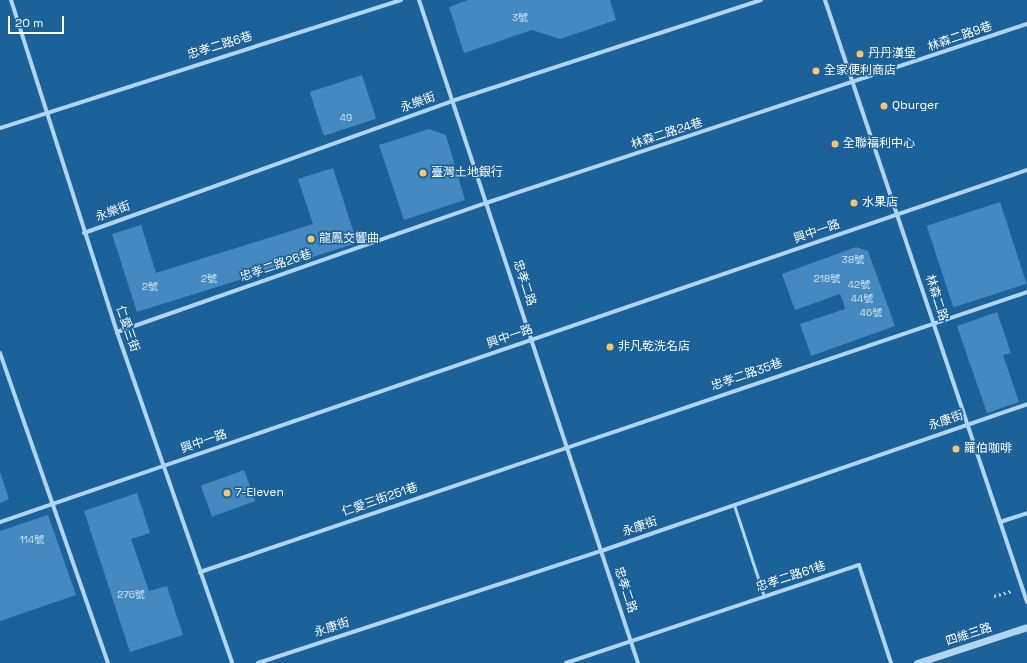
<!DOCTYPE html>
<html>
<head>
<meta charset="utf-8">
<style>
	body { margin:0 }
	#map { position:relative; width:1027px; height:663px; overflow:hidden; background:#1b619a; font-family:"Space Grotesk","Noto Sans TC",sans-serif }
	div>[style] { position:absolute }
	.building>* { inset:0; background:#448ac0; transform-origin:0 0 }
	.path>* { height:2.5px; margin-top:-1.25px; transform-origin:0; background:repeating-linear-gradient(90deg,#b0d5f1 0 2px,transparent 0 5px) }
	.service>* { height:3px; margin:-1.5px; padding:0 1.5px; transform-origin:1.5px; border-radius:1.5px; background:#b0d5f1 }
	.minor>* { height:4px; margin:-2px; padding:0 2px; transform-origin:2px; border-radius:2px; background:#b0d5f1 }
	.tertiary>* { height:7px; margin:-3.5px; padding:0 3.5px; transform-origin:3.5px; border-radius:3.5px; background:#b0d5f1 }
	.dots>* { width:11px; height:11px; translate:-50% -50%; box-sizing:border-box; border:2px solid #1b619a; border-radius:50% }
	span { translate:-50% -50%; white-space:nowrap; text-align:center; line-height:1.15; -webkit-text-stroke:3px #1b619a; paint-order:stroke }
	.number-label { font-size:10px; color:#d0e2ef }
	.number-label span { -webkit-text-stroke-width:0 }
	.street-label { font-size:12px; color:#fff }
	.poi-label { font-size:12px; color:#fff }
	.left { translate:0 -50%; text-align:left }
	.scale { position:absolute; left:8px; top:16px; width:56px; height:18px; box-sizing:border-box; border:2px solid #fff; border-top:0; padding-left:5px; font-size:12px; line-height:14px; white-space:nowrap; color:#fff; -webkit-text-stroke:3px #1b619a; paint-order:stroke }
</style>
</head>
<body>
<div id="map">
	<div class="building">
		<div style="clip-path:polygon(468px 0,610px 0,616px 20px,560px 39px,532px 30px,464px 53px,449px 7px)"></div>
		<div style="left:362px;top:75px;width:46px;height:55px;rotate:72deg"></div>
		<div style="clip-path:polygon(429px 129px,446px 135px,465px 200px,404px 220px,379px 145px)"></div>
		<div style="clip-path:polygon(333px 168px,357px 243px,137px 312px,112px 234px,141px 225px,156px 273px,313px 224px,298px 179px)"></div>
		<div style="left:1000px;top:202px;width:86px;height:77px;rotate:72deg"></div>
		<div style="clip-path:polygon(856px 247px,868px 251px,895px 326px,811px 356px,800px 324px,845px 309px,843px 301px,840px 294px,795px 310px,782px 274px)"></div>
		<div style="clip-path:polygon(997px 312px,1011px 353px,1003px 355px,1019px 402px,987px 413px,957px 326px)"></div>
		<div style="left:244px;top:470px;width:33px;height:46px;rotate:70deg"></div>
		<div style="clip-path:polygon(0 472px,9px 499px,0 503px)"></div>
		<div style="clip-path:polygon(137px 493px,150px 533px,131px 539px,149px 591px,167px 586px,183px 635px,130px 652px,84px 511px)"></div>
		<div style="clip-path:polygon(48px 515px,76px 595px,0 621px,0 531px)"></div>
	</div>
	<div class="path">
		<div style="left:994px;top:596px;width:18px;rotate:-16deg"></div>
	</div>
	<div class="service">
		<div style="left:734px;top:505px;width:96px;rotate:71.8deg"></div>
	</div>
	<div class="minor">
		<div style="left:11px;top:0;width:349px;rotate:72.3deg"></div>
		<div style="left:117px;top:332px;width:350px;rotate:70.8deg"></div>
		<div style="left:419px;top:0;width:698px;rotate:71.72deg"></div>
		<div style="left:825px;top:0;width:635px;rotate:71.45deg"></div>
		<div style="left:0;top:128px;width:421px;rotate:-17.7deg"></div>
		<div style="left:84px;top:233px;width:391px;rotate:-19.7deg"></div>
		<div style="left:452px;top:101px;width:325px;rotate:-18.1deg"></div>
		<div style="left:117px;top:332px;width:391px;rotate:-19.3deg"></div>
		<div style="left:486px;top:203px;width:570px;rotate:-18.31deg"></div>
		<div style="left:0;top:353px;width:328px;rotate:70.8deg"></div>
		<div style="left:0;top:522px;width:1086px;rotate:-18.92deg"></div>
		<div style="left:1000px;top:522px;width:28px;rotate:-18deg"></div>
		<div style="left:200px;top:572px;width:873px;rotate:-18.7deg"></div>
		<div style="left:258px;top:663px;width:361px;rotate:-18.1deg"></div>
		<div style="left:601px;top:551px;width:451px;rotate:-19deg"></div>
		<div style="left:566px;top:663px;width:309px;rotate:-18.5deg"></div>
		<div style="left:859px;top:565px;width:103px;rotate:71.9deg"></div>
	</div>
	<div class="tertiary">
		<div style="left:917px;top:663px;width:116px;rotate:-18.1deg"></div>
	</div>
	<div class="dots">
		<div style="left:860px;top:54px;background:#ffc570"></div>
		<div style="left:816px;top:71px;background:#ffc570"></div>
		<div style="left:884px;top:106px;background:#ffc570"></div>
		<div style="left:835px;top:144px;background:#ffc570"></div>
		<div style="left:423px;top:173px;background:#ffc570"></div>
		<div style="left:854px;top:203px;background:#ffc570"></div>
		<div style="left:311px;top:239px;background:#ffc570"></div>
		<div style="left:610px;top:347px;background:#ffc570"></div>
		<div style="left:956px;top:449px;background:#ffc570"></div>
		<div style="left:227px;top:493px;background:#ffc570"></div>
	</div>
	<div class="number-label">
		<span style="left:520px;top:18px">3號</span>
		<span style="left:346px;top:118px">49</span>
		<span style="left:853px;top:260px">38號</span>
		<span style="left:209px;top:279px">2號</span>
		<span style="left:827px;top:279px">218號</span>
		<span style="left:859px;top:285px">42號</span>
		<span style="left:150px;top:287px">2號</span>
		<span style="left:862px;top:299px">44號</span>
		<span style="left:871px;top:313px">46號</span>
		<span style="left:32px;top:540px">114號</span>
		<span style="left:131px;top:595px">276號</span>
	</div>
	<div class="street-label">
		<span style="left:960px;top:37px;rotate:-19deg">林森二路9巷</span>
		<span style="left:220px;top:46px;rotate:-17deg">忠孝二路6巷</span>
		<span style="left:418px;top:103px;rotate:-20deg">永樂街</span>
		<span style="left:667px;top:134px;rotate:-18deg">林森二路24巷</span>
		<span style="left:113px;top:212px;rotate:-20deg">永樂街</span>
		<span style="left:817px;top:232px;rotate:-19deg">興中一路</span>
		<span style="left:276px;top:266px;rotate:-19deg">忠孝二路26巷</span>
		<span style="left:524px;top:283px;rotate:72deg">忠孝二路</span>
		<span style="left:936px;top:298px;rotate:72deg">林森二路</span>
		<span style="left:127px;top:329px;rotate:71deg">仁愛三街</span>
		<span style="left:510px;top:337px;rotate:-19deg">興中一路</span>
		<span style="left:747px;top:375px;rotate:-19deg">忠孝二路35巷</span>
		<span style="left:946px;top:421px;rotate:-19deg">永康街</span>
		<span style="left:204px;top:442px;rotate:-19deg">興中一路</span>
		<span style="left:380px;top:500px;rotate:-19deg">仁愛三街251巷</span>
		<span style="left:640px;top:527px;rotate:-19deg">永康街</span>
		<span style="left:791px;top:577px;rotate:-18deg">忠孝二路61巷</span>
		<span style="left:625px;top:590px;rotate:72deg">忠孝二路</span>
		<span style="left:332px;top:628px;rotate:-18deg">永康街</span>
		<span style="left:969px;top:635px;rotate:-18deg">四維三路</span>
	</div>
	<div class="poi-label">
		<span class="left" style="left:868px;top:54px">丹丹漢堡</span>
		<span class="left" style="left:824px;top:71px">全家便利商店</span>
		<span class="left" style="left:892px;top:106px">Qburger</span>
		<span class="left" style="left:843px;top:144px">全聯福利中心</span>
		<span class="left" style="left:431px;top:173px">臺灣土地銀行</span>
		<span class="left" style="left:862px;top:203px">水果店</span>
		<span class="left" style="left:319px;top:239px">龍鳳交響曲</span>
		<span class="left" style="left:618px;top:347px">非凡乾洗名店</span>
		<span class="left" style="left:964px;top:449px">羅伯咖啡</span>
		<span class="left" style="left:235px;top:493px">7-Eleven</span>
	</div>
	<div class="scale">20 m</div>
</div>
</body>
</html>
